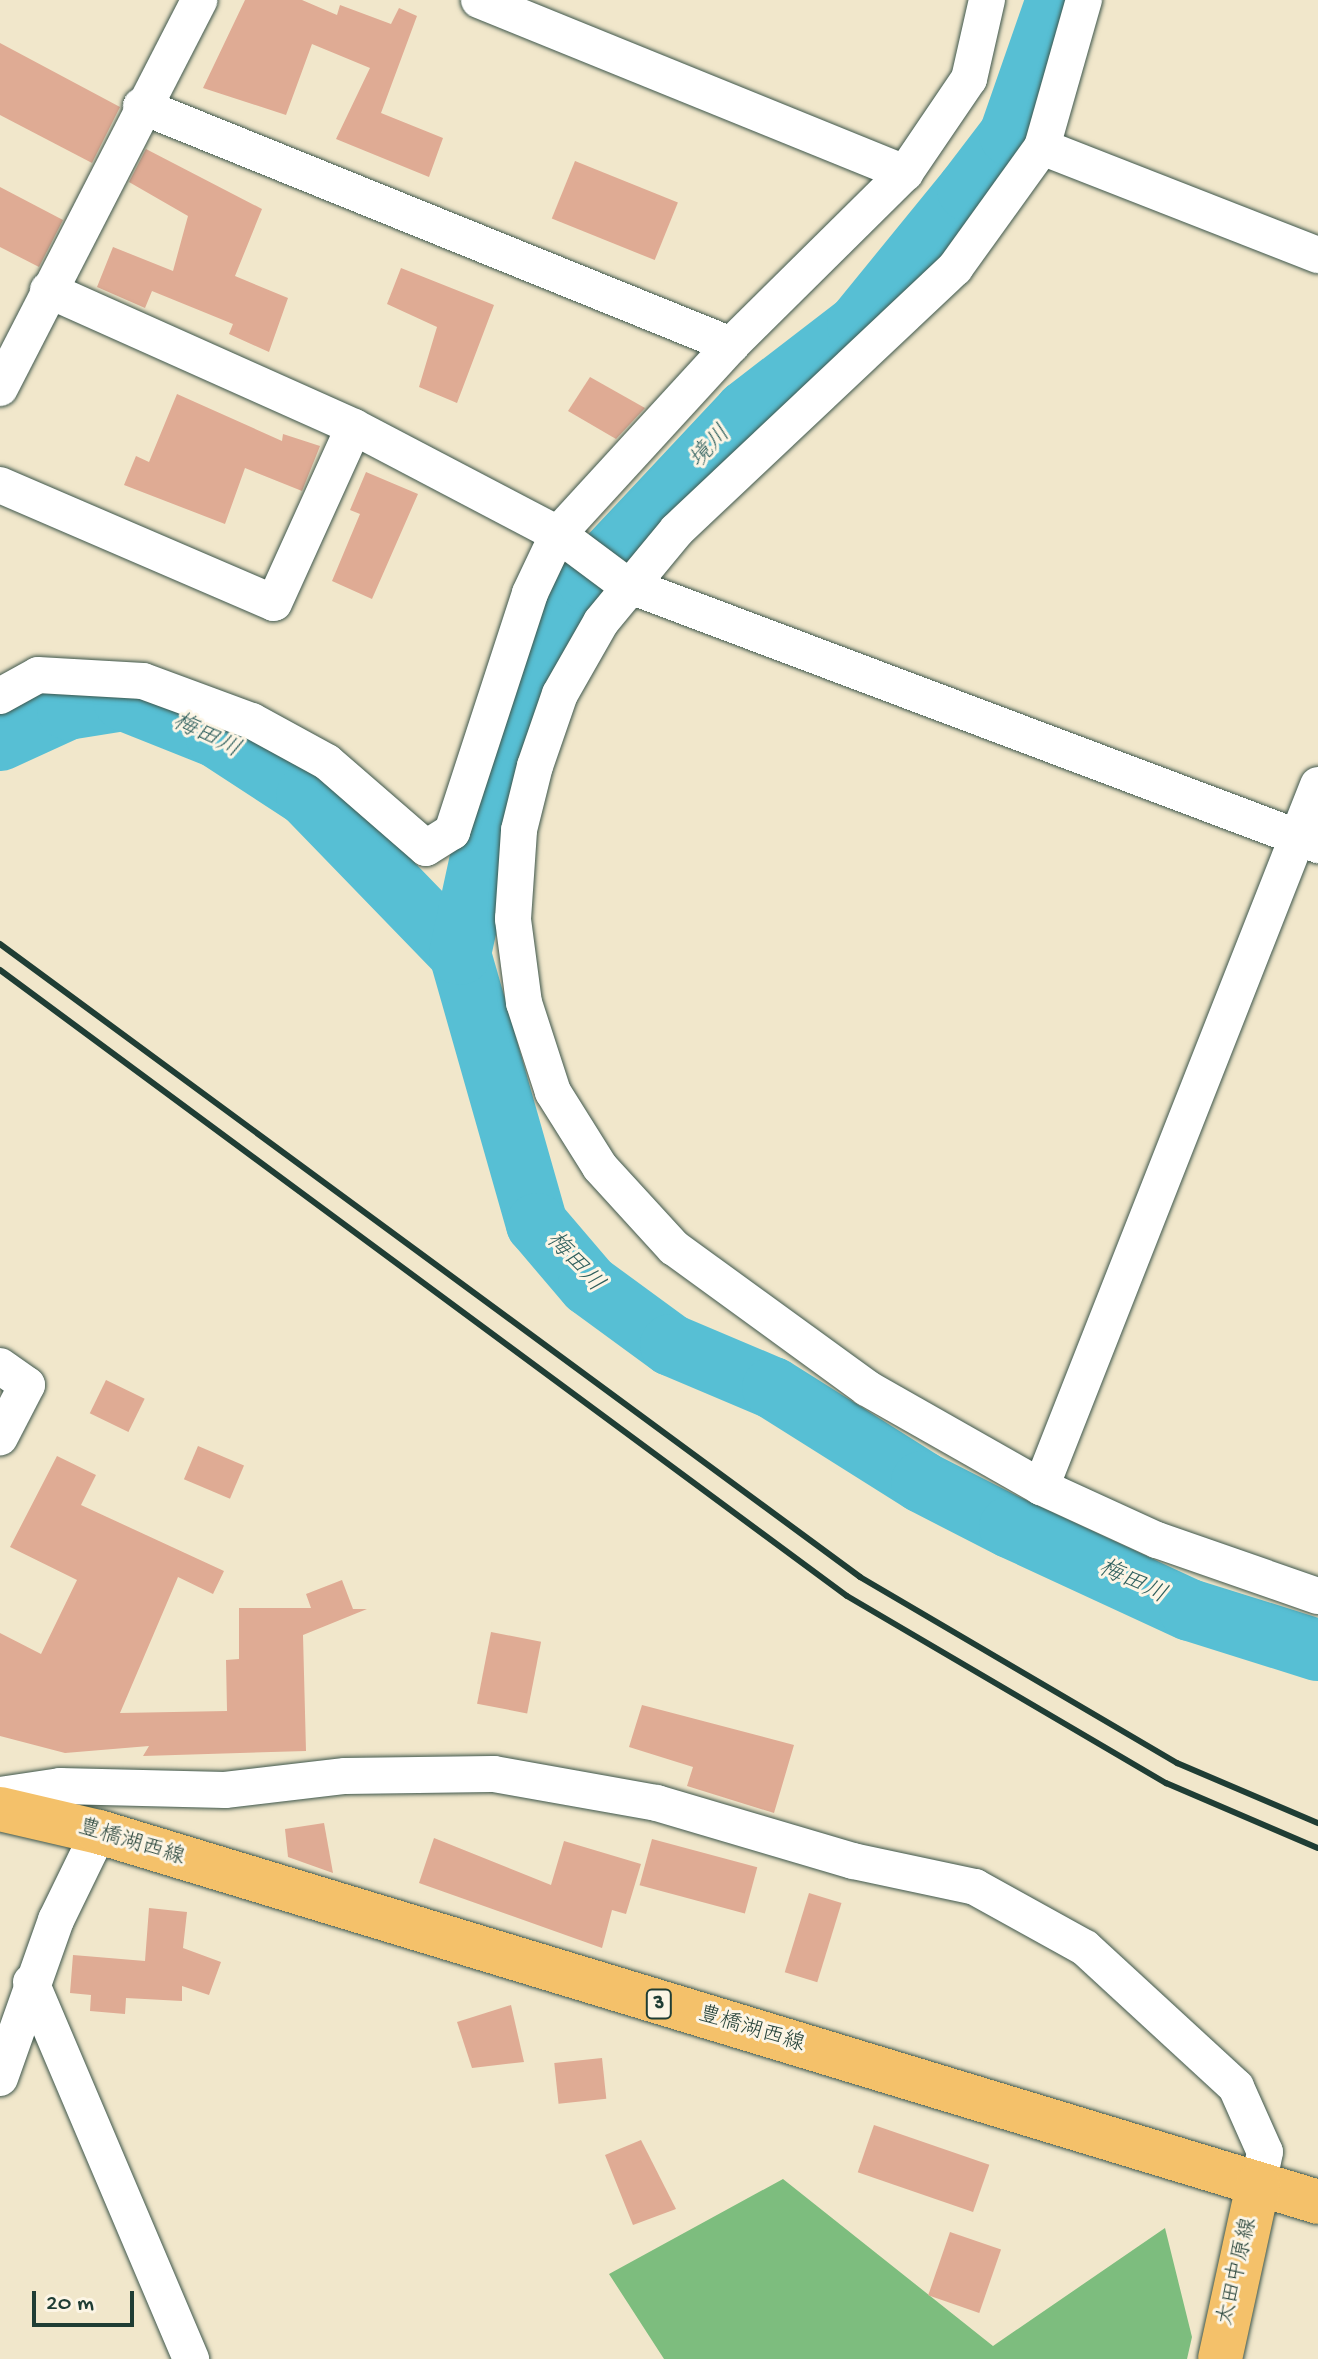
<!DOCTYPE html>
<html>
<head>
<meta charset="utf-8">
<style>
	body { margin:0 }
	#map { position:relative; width:1318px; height:2359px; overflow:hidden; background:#f1e7cb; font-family:"Gochi Hand","Klee One",sans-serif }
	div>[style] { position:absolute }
	.forest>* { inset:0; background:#7dbd7e }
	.river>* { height:62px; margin:-31px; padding:0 31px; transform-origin:31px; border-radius:31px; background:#57bfd4 }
	.building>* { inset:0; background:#dfab94; transform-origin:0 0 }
	.roads { filter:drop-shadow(0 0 2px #3e564b) drop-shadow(0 0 2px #3e564b) }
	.minor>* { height:36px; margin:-18px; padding:0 18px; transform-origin:18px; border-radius:18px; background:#fff }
	.major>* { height:44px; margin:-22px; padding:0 22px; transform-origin:22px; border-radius:22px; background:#f4c16a }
	.rail>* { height:6px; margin:-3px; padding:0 3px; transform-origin:3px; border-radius:3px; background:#1f3d34 }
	span { translate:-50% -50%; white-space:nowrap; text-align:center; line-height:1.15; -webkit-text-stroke:6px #fcf5e5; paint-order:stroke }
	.shield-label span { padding:2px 6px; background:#fcf5e5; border:2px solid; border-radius:6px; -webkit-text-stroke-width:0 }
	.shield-label { font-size:20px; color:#1f3d34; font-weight:700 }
	.street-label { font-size:22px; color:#1f3d34 }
	.water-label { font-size:24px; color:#2d5e5c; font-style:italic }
	.scale { position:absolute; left:32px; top:2291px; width:102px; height:36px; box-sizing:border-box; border:4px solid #1f3d34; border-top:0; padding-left:10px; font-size:24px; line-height:28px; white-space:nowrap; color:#1f3d34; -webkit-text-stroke:6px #fcf5e5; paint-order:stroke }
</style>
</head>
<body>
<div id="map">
	<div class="forest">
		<div style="clip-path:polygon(783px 2179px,993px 2346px,1165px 2228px,1192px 2337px,1187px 2359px,664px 2359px,609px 2274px)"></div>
	</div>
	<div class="river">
		<div style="left:0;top:740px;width:75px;rotate:-24.5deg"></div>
		<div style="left:68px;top:709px;width:57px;rotate:-9.1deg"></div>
		<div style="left:124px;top:700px;width:100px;rotate:21.7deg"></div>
		<div style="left:217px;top:737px;width:108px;rotate:33.2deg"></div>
		<div style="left:307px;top:796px;width:220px;rotate:45.9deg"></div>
		<div style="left:460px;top:954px;width:281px;rotate:74.1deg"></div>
		<div style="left:537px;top:1224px;width:80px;rotate:49.6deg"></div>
		<div style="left:589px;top:1285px;width:102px;rotate:36.2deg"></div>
		<div style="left:671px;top:1345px;width:111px;rotate:22.9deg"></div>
		<div style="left:773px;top:1388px;width:176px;rotate:32.2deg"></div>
		<div style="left:922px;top:1482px;width:99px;rotate:27.1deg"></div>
		<div style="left:1010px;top:1527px;width:198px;rotate:24.8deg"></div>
		<div style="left:1190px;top:1610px;width:134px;rotate:17.4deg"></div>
		<div style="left:460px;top:954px;width:230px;rotate:-77.7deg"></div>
		<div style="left:509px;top:729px;width:169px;rotate:-62.1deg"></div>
		<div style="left:588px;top:580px;width:231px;rotate:-46.9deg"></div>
		<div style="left:746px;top:411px;width:141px;rotate:-37.5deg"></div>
		<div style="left:858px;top:325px;width:174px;rotate:-50.8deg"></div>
		<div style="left:968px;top:190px;width:69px;rotate:-52.6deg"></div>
		<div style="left:1010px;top:135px;width:143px;rotate:-70.8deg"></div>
	</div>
	<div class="building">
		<div style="clip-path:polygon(245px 0,302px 0,337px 15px,340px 5px,391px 24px,399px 8px,417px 16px,381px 113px,443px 138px,429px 177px,336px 139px,370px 68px,312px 44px,286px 115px,203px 88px)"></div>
		<div style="clip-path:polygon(0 43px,120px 107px,92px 163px,0 115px)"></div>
		<div style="clip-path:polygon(146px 149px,262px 209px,235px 276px,288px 298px,269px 352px,229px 334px,233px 324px,152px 291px,145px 308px,97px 287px,113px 247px,173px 271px,188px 216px,129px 182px)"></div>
		<div style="left:575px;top:161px;width:111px;height:62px;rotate:22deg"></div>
		<div style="clip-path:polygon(0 187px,63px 220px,39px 267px,0 247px)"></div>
		<div style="clip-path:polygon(401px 268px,494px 305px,457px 403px,419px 387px,437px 327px,387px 304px)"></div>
		<div style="clip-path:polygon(590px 377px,645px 408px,616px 439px,568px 411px)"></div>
		<div style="clip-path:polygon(177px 394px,282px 441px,283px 434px,320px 446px,302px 491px,245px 468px,225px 524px,124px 485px,136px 456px,149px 462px)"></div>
		<div style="clip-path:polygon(366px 472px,418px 494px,372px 599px,332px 581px,360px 514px,350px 510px)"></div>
		<div style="left:106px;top:1380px;width:43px;height:37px;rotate:26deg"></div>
		<div style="left:198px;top:1446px;width:50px;height:36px;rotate:23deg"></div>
		<div style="clip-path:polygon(57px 1456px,96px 1475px,81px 1505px,224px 1571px,213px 1594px,178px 1577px,120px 1713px,227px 1711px,226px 1660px,239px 1659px,239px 1608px,311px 1608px,306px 1594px,342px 1580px,353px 1609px,367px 1609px,303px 1635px,306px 1751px,143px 1756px,149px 1746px,65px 1753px,0 1736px,0 1633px,41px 1654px,77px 1580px,10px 1547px)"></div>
		<div style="left:491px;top:1632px;width:51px;height:73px;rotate:11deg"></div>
		<div style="clip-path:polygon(642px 1705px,794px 1745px,774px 1813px,687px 1786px,693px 1767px,629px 1747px)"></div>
		<div style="clip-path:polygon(324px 1823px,333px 1873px,288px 1857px,285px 1829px)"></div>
		<div style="clip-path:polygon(434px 1838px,551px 1885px,564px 1841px,641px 1864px,626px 1914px,612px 1910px,602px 1948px,419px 1883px)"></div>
		<div style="left:652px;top:1839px;width:109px;height:48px;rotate:15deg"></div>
		<div style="left:809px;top:1893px;width:34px;height:83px;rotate:17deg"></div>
		<div style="clip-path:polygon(149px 1908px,187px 1912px,183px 1948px,221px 1962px,209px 1995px,182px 1986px,182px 2001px,126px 1998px,125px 2014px,90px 2011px,91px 1995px,70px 1993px,73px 1955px,145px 1961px)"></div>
		<div style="clip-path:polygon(511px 2005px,524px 2062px,472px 2068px,457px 2022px)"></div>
		<div style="left:602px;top:2058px;width:41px;height:48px;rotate:84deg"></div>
		<div style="left:874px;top:2125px;width:122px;height:50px;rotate:19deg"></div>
		<div style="clip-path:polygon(641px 2140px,676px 2209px,633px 2225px,605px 2155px)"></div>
		<div style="left:950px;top:2232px;width:54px;height:67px;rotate:19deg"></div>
	</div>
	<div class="roads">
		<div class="minor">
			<div style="left:479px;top:0;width:460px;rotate:22.1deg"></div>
			<div style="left:141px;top:106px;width:637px;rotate:22.05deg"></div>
			<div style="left:1042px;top:147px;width:296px;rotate:21.4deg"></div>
			<div style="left:48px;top:290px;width:335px;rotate:24.1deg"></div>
			<div style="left:354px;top:427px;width:230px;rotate:27.7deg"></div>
			<div style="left:558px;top:534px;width:84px;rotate:36.7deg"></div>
			<div style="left:625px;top:584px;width:741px;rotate:20.64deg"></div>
			<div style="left:0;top:388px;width:436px;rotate:-62.8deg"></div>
			<div style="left:0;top:485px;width:298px;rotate:23.3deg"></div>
			<div style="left:274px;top:603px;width:193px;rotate:-65.6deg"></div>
			<div style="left:0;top:696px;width:43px;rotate:-28.9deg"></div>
			<div style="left:38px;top:675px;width:105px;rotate:3.3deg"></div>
			<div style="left:143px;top:681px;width:116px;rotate:20.2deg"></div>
			<div style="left:252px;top:721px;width:85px;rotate:28.7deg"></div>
			<div style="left:327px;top:762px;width:131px;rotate:41deg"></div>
			<div style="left:426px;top:848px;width:31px;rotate:-32deg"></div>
			<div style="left:452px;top:832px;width:251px;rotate:-71.9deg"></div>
			<div style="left:530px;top:593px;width:65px;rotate:-64.6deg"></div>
			<div style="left:558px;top:534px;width:256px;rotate:-47.5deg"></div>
			<div style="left:731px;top:345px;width:245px;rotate:-44.7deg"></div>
			<div style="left:905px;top:173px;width:114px;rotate:-55.8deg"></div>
			<div style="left:969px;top:79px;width:81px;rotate:-77.2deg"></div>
			<div style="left:1318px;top:785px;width:755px;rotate:111.53deg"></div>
			<div style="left:1041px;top:1487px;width:128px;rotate:24.6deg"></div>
			<div style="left:1157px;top:1540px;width:170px;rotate:19.2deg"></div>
			<div style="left:0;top:1366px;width:33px;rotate:35deg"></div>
			<div style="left:27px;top:1385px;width:59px;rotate:117.4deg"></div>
			<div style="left:1041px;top:1487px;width:200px;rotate:-150.4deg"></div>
			<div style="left:867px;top:1388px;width:238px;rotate:-144deg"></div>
			<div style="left:674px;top:1248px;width:110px;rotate:-132.4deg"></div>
			<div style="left:600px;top:1167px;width:89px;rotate:-122.1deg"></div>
			<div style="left:553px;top:1092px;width:94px;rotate:-108deg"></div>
			<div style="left:524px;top:1003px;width:85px;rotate:-97.5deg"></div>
			<div style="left:513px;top:919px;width:89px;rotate:-86.1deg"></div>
			<div style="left:519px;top:830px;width:66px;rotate:-76deg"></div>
			<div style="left:535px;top:766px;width:76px;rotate:-70.9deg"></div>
			<div style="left:560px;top:694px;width:83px;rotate:-60.3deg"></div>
			<div style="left:601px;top:622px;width:119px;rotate:-50.4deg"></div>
			<div style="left:677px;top:530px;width:382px;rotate:-43.3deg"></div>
			<div style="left:955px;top:268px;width:149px;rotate:-54.3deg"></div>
			<div style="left:1042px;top:147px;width:153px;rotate:-74.1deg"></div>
			<div style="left:0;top:1795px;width:61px;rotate:-8.5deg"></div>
			<div style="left:60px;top:1786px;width:165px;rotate:1.4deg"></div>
			<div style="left:225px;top:1790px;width:121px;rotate:-6.7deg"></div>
			<div style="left:345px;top:1776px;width:149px;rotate:-0.8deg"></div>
			<div style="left:494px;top:1774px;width:166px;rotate:10.1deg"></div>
			<div style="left:657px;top:1803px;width:204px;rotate:16.5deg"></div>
			<div style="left:853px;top:1861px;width:125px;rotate:12deg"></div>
			<div style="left:975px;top:1887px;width:126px;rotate:29deg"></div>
			<div style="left:1085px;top:1948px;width:205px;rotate:42.6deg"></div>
			<div style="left:1236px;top:2087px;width:71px;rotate:66deg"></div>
			<div style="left:1265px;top:2152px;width:34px;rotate:102deg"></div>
			<div style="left:31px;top:1982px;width:410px;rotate:67deg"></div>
			<div style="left:0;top:2078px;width:168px;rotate:-70.5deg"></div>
			<div style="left:56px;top:1920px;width:98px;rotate:-64deg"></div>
		</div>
		<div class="major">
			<div style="left:0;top:1809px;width:102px;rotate:13.1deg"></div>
			<div style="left:99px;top:1832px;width:1274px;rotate:16.88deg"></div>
			<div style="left:1220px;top:2359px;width:178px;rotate:-77.7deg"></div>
		</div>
	</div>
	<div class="rail">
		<div style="left:0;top:944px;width:1068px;rotate:36.35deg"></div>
		<div style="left:860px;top:1577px;width:368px;rotate:30.4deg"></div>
		<div style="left:1177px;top:1763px;width:153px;rotate:23.1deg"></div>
		<div style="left:0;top:970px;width:1053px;rotate:36.47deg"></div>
		<div style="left:847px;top:1596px;width:370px;rotate:30.4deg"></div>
		<div style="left:1166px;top:1783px;width:165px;rotate:23.2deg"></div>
	</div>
	<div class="shield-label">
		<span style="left:659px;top:2004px">3</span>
	</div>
	<div class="street-label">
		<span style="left:131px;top:1844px;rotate:17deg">豊橋湖西線</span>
		<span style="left:751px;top:2031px;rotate:17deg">豊橋湖西線</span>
		<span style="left:1239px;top:2272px;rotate:-77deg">太田中原線</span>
	</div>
	<div class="water-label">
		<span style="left:711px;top:448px;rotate:-47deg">境川</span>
		<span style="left:206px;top:737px;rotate:26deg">梅田川</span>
		<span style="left:574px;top:1263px;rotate:47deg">梅田川</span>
		<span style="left:1132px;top:1583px;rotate:25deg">梅田川</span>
	</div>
	<div class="scale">20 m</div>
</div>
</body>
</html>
